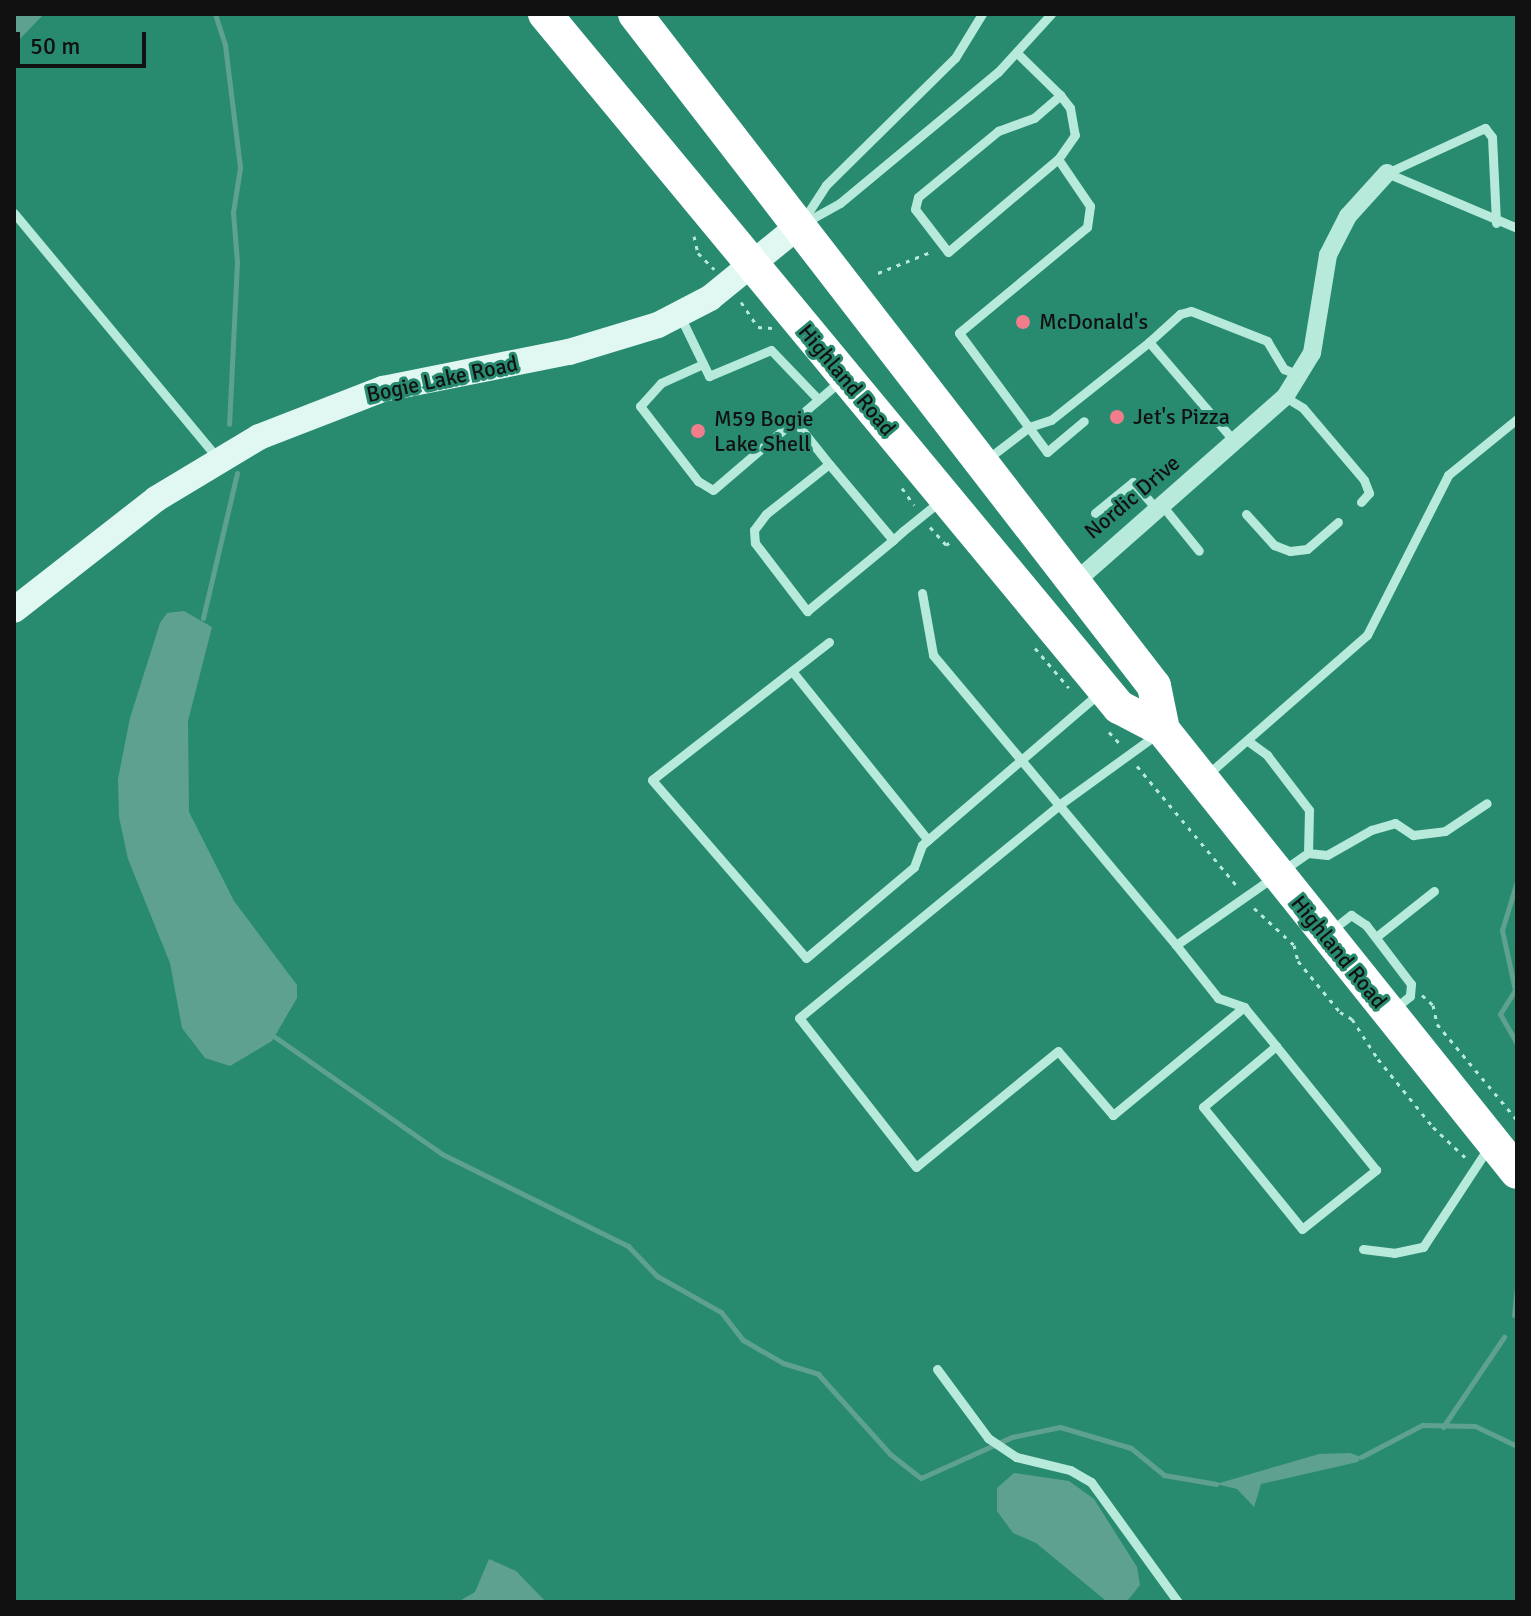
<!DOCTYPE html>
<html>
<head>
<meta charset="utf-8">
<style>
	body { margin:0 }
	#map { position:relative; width:1531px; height:1616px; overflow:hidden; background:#288b70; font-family:Signika,sans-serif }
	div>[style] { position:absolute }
	.water>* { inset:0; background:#5fa18f }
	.stream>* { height:5px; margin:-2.5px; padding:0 2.5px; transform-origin:2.5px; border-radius:2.5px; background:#5fa18f }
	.path>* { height:3px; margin-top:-1.5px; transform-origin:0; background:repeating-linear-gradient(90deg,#b7eadb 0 4px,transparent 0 10px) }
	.lane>* { height:9px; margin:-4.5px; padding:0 4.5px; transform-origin:4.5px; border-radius:4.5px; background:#b7eadb }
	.street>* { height:18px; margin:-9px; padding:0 9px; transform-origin:9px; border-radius:9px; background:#b7eadb }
	.secondary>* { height:26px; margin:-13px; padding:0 13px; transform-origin:13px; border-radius:13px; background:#e1f8f2 }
	.highway>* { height:34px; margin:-17px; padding:0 17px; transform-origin:17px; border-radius:17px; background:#fff }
	.dots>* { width:22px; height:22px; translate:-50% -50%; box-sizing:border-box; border:4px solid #288b70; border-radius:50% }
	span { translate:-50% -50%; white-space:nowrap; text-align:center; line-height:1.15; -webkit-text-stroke:6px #288b70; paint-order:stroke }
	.poi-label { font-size:22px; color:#111 }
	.left { translate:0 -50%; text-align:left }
	.street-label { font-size:22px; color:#111 }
	.frame { position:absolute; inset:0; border:16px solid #111; pointer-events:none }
	.scale { position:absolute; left:16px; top:32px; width:130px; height:36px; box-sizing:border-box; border:4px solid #111; border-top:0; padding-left:10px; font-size:24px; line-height:28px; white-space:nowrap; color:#111; -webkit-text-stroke:6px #288b70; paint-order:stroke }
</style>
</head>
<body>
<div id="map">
	<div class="water">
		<div style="clip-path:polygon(14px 14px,44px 14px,15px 44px)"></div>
		<div style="clip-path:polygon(184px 611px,212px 627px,188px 721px,189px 812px,234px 901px,297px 985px,297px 998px,272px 1041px,230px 1066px,205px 1058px,182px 1028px,170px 963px,128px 859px,119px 817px,118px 779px,130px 718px,160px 623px,167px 613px)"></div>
		<div style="clip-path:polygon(1350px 1453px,1361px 1457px,1358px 1462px,1261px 1484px,1254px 1507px,1237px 1489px,1216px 1484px,1319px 1454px)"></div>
		<div style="clip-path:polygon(1014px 1473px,1069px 1481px,1094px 1499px,1137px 1567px,1140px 1585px,1128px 1600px,1105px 1600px,1036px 1543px,1013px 1533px,997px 1511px,997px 1488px)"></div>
		<div style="clip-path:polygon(489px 1559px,516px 1571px,546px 1602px,458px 1602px,475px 1592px)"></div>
	</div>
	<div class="stream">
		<div style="left:215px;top:14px;width:33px;rotate:72deg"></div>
		<div style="left:225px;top:45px;width:124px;rotate:83deg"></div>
		<div style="left:240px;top:168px;width:45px;rotate:99deg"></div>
		<div style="left:233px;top:212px;width:50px;rotate:85.4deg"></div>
		<div style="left:237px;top:262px;width:162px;rotate:92.8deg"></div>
		<div style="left:203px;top:618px;width:149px;rotate:-76.8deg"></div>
		<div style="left:1517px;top:881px;width:51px;rotate:107deg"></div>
		<div style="left:1502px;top:930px;width:61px;rotate:77.8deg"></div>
		<div style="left:1515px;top:990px;width:28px;rotate:122deg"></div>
		<div style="left:1500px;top:1014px;width:34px;rotate:60deg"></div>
		<div style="left:275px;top:1037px;width:204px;rotate:35deg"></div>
		<div style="left:442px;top:1154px;width:208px;rotate:26.3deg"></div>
		<div style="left:628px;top:1246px;width:42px;rotate:46deg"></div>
		<div style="left:657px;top:1276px;width:73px;rotate:29.4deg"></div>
		<div style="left:721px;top:1312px;width:36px;rotate:52deg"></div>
		<div style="left:743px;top:1340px;width:46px;rotate:29.9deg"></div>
		<div style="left:783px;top:1363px;width:37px;rotate:17deg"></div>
		<div style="left:818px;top:1374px;width:108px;rotate:48deg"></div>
		<div style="left:890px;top:1454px;width:39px;rotate:38deg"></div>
		<div style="left:921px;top:1478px;width:100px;rotate:-24.3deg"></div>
		<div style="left:1012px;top:1437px;width:49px;rotate:-11.8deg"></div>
		<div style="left:1060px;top:1427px;width:74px;rotate:16.5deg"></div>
		<div style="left:1131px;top:1448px;width:43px;rotate:39.3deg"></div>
		<div style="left:1164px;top:1475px;width:53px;rotate:9.8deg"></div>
		<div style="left:1517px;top:1263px;width:6px;rotate:90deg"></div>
		<div style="left:1514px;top:1315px;width:27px;rotate:-84deg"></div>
		<div style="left:1443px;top:1427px;width:109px;rotate:-55.9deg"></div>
		<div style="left:1361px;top:1457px;width:69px;rotate:-27.7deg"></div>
		<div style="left:1422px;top:1425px;width:53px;rotate:1.1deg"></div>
		<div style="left:1475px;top:1426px;width:47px;rotate:25.5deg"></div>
	</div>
	<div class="path">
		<div style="left:694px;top:236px;width:17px;rotate:77deg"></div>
		<div style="left:698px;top:253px;width:23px;rotate:45deg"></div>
		<div style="left:878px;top:273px;width:59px;rotate:-21.8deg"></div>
		<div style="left:741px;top:302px;width:30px;rotate:56deg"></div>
		<div style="left:758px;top:327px;width:14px;rotate:4deg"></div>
		<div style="left:902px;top:488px;width:21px;rotate:55deg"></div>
		<div style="left:930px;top:527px;width:24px;rotate:48deg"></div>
		<div style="left:946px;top:545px;width:4px;rotate:-34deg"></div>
		<div style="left:1035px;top:648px;width:52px;rotate:49.6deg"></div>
		<div style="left:1109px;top:732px;width:16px;rotate:47deg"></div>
		<div style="left:1137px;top:766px;width:156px;rotate:50.2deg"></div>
		<div style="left:1254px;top:908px;width:54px;rotate:42.8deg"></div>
		<div style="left:1294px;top:945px;width:16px;rotate:76deg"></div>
		<div style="left:1298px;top:961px;width:66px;rotate:50.5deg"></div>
		<div style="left:1340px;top:1012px;width:14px;rotate:30deg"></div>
		<div style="left:1352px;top:1019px;width:48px;rotate:57deg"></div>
		<div style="left:1378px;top:1059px;width:87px;rotate:51deg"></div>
		<div style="left:1433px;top:1127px;width:45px;rotate:43.2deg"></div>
		<div style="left:1422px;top:995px;width:15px;rotate:42deg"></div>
		<div style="left:1433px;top:1005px;width:19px;rotate:78deg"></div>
		<div style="left:1437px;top:1024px;width:125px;rotate:50.2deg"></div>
	</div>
	<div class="lane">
		<div style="left:1018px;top:54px;width:59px;rotate:44.3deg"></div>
		<div style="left:1060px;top:95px;width:16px;rotate:52deg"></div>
		<div style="left:1070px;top:108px;width:27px;rotate:80deg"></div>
		<div style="left:1075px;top:135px;width:29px;rotate:125deg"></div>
		<div style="left:1058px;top:159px;width:144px;rotate:139.8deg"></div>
		<div style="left:948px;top:252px;width:54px;rotate:-127.5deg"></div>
		<div style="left:915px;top:209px;width:12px;rotate:-76deg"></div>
		<div style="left:918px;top:197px;width:104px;rotate:-39.5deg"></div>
		<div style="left:998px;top:131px;width:38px;rotate:-20deg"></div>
		<div style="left:1034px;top:118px;width:35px;rotate:-41deg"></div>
		<div style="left:1058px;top:159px;width:57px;rotate:55.8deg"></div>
		<div style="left:1090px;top:206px;width:21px;rotate:98deg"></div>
		<div style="left:1087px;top:227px;width:166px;rotate:140.4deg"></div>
		<div style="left:959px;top:333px;width:148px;rotate:53.5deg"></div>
		<div style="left:1047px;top:452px;width:48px;rotate:-40deg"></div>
		<div style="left:1387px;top:173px;width:108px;rotate:-24.7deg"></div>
		<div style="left:1485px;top:128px;width:11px;rotate:52deg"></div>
		<div style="left:1492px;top:137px;width:86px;rotate:87.3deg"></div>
		<div style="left:1387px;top:173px;width:141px;rotate:22.9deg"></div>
		<div style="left:14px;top:213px;width:320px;rotate:50.3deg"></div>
		<div style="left:802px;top:222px;width:44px;rotate:-57deg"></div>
		<div style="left:826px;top:185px;width:181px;rotate:-44.6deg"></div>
		<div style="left:955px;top:58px;width:52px;rotate:-58.5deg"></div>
		<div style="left:804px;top:223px;width:41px;rotate:-29.1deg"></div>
		<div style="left:840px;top:203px;width:205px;rotate:-39.7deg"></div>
		<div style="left:998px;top:72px;width:79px;rotate:-47.6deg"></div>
		<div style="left:680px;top:316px;width:67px;rotate:64.2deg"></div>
		<div style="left:709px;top:376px;width:67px;rotate:-22.8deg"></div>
		<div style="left:771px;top:350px;width:68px;rotate:46.2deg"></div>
		<div style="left:1149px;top:342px;width:42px;rotate:-42.1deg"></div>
		<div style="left:1180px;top:314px;width:11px;rotate:-15deg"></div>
		<div style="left:1191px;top:311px;width:82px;rotate:21.5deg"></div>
		<div style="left:1267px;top:341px;width:33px;rotate:59deg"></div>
		<div style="left:1284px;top:369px;width:16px;rotate:22deg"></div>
		<div style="left:703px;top:364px;width:46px;rotate:155.7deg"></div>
		<div style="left:661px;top:383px;width:31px;rotate:132deg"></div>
		<div style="left:640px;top:406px;width:95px;rotate:52.3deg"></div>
		<div style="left:698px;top:481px;width:17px;rotate:31deg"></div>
		<div style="left:713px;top:490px;width:166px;rotate:-40.6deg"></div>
		<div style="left:1285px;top:397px;width:21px;rotate:31deg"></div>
		<div style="left:1303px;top:408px;width:94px;rotate:49.7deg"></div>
		<div style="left:1364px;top:480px;width:14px;rotate:69deg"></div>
		<div style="left:1369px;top:493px;width:12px;rotate:132deg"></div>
		<div style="left:794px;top:420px;width:56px;rotate:51.5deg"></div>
		<div style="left:986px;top:460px;width:54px;rotate:-37.5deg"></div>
		<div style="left:1029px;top:427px;width:23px;rotate:-18deg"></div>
		<div style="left:1051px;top:420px;width:125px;rotate:-38.5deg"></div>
		<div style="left:1149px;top:342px;width:132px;rotate:49.3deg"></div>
		<div style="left:1161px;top:504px;width:60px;rotate:51deg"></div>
		<div style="left:1095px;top:513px;width:49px;rotate:-39.2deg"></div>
		<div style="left:1133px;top:482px;width:35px;rotate:49deg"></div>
		<div style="left:1246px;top:514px;width:42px;rotate:47.9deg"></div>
		<div style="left:1274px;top:545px;width:17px;rotate:21deg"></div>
		<div style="left:1290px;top:551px;width:17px;rotate:-7deg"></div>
		<div style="left:1307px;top:549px;width:41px;rotate:-41.1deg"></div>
		<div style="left:893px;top:540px;width:99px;rotate:-130.1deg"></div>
		<div style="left:829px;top:464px;width:80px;rotate:141.6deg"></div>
		<div style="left:766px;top:514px;width:20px;rotate:127deg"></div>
		<div style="left:754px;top:530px;width:13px;rotate:86deg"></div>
		<div style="left:755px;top:543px;width:86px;rotate:52.6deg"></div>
		<div style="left:807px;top:611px;width:112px;rotate:-39.5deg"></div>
		<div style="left:893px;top:540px;width:13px;rotate:-42deg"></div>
		<div style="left:903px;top:531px;width:46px;rotate:-38.9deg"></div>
		<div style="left:922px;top:593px;width:63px;rotate:79.9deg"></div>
		<div style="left:933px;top:655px;width:196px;rotate:50deg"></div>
		<div style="left:1059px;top:805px;width:121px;rotate:-35.9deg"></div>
		<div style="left:829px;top:642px;width:224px;rotate:142.1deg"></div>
		<div style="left:652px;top:780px;width:235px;rotate:49.1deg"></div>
		<div style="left:806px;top:958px;width:141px;rotate:-40.1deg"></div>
		<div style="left:914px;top:867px;width:23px;rotate:-70deg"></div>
		<div style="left:922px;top:845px;width:232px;rotate:-40.6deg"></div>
		<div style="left:792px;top:671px;width:217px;rotate:51.2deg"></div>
		<div style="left:1248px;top:741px;width:24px;rotate:36deg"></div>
		<div style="left:1267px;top:755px;width:69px;rotate:52.6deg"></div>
		<div style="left:1309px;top:810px;width:43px;rotate:91.3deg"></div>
		<div style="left:1208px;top:774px;width:211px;rotate:-41.2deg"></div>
		<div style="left:1367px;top:635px;width:179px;rotate:-63.1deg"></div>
		<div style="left:1448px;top:475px;width:89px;rotate:-39.1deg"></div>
		<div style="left:1333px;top:929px;width:23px;rotate:-38deg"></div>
		<div style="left:1351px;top:915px;width:18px;rotate:34deg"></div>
		<div style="left:1366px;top:925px;width:74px;rotate:52.7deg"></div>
		<div style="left:1411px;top:984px;width:12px;rotate:95deg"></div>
		<div style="left:1410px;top:996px;width:21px;rotate:141deg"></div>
		<div style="left:1376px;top:937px;width:74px;rotate:-38.4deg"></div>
		<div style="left:1176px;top:945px;width:68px;rotate:51.6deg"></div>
		<div style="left:1218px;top:998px;width:28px;rotate:19deg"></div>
		<div style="left:1276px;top:1046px;width:95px;rotate:140.1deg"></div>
		<div style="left:1203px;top:1107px;width:157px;rotate:50.9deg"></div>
		<div style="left:1302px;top:1229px;width:95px;rotate:-38.6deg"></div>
		<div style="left:1376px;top:1170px;width:159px;rotate:-128.9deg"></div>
		<div style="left:1276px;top:1046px;width:50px;rotate:-129.4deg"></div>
		<div style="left:1244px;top:1007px;width:170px;rotate:140.5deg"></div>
		<div style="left:1113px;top:1115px;width:84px;rotate:-130.7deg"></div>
		<div style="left:1058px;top:1051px;width:183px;rotate:140.8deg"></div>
		<div style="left:916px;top:1167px;width:189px;rotate:-128.1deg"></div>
		<div style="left:799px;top:1018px;width:336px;rotate:-39.3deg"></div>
		<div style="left:1059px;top:805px;width:182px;rotate:50.1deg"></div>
		<div style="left:1176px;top:945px;width:161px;rotate:-34.9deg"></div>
		<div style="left:1308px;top:853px;width:19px;rotate:6deg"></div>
		<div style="left:1327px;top:855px;width:51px;rotate:-29.6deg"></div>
		<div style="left:1371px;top:830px;width:25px;rotate:-16deg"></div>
		<div style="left:1395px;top:823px;width:22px;rotate:34deg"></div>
		<div style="left:1413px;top:835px;width:32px;rotate:-7deg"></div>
		<div style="left:1445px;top:831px;width:50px;rotate:-33.7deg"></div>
		<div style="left:1363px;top:1249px;width:31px;rotate:7deg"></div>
		<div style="left:1394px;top:1253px;width:30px;rotate:-12deg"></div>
		<div style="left:1423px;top:1247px;width:118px;rotate:-56.7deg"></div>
		<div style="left:937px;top:1369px;width:86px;rotate:53.5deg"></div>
		<div style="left:988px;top:1438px;width:34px;rotate:34deg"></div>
		<div style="left:1016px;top:1457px;width:56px;rotate:13.5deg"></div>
		<div style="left:1070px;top:1470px;width:24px;rotate:30deg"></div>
		<div style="left:1091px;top:1482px;width:148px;rotate:54.1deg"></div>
	</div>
	<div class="street">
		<div style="left:1075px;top:582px;width:280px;rotate:-41.4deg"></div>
		<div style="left:1285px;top:397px;width:52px;rotate:-58.5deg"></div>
		<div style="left:1312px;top:353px;width:99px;rotate:-80.7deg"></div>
		<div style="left:1328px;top:255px;width:44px;rotate:-62.9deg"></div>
		<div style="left:1348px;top:216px;width:58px;rotate:-47.8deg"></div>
	</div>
	<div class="secondary">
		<div style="left:14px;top:610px;width:180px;rotate:-38deg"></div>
		<div style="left:156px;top:499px;width:120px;rotate:-31deg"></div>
		<div style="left:259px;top:437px;width:133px;rotate:-21.2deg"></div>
		<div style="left:383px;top:389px;width:190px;rotate:-11.3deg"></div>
		<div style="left:569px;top:352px;width:93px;rotate:-16.9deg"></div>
		<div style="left:658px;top:325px;width:59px;rotate:-27.4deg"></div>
		<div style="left:710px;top:298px;width:117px;rotate:-39.1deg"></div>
	</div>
	<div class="highway">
		<div style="left:545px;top:14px;width:900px;rotate:50.37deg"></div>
		<div style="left:1119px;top:707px;width:50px;rotate:27.6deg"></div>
		<div style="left:1163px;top:730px;width:566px;rotate:51.31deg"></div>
		<div style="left:635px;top:14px;width:849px;rotate:52.32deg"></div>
		<div style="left:1154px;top:686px;width:45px;rotate:78.4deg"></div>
	</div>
	<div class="dots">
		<div style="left:1023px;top:322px;background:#f17d8c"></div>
		<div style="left:1117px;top:417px;background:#f17d8c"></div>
		<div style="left:698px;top:431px;background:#f17d8c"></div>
	</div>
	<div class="poi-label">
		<span class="left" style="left:1039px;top:322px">McDonald's</span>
		<span class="left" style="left:1133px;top:417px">Jet's Pizza</span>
		<span class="left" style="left:714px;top:431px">M59 Bogie<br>Lake Shell</span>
	</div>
	<div class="street-label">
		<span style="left:442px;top:379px;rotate:-12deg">Bogie Lake Road</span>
		<span style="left:847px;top:380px;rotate:50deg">Highland Road</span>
		<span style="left:1132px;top:497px;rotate:-40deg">Nordic Drive</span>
		<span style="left:1339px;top:952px;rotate:51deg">Highland Road</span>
	</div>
	<div class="frame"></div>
	<div class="scale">50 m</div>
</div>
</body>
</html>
